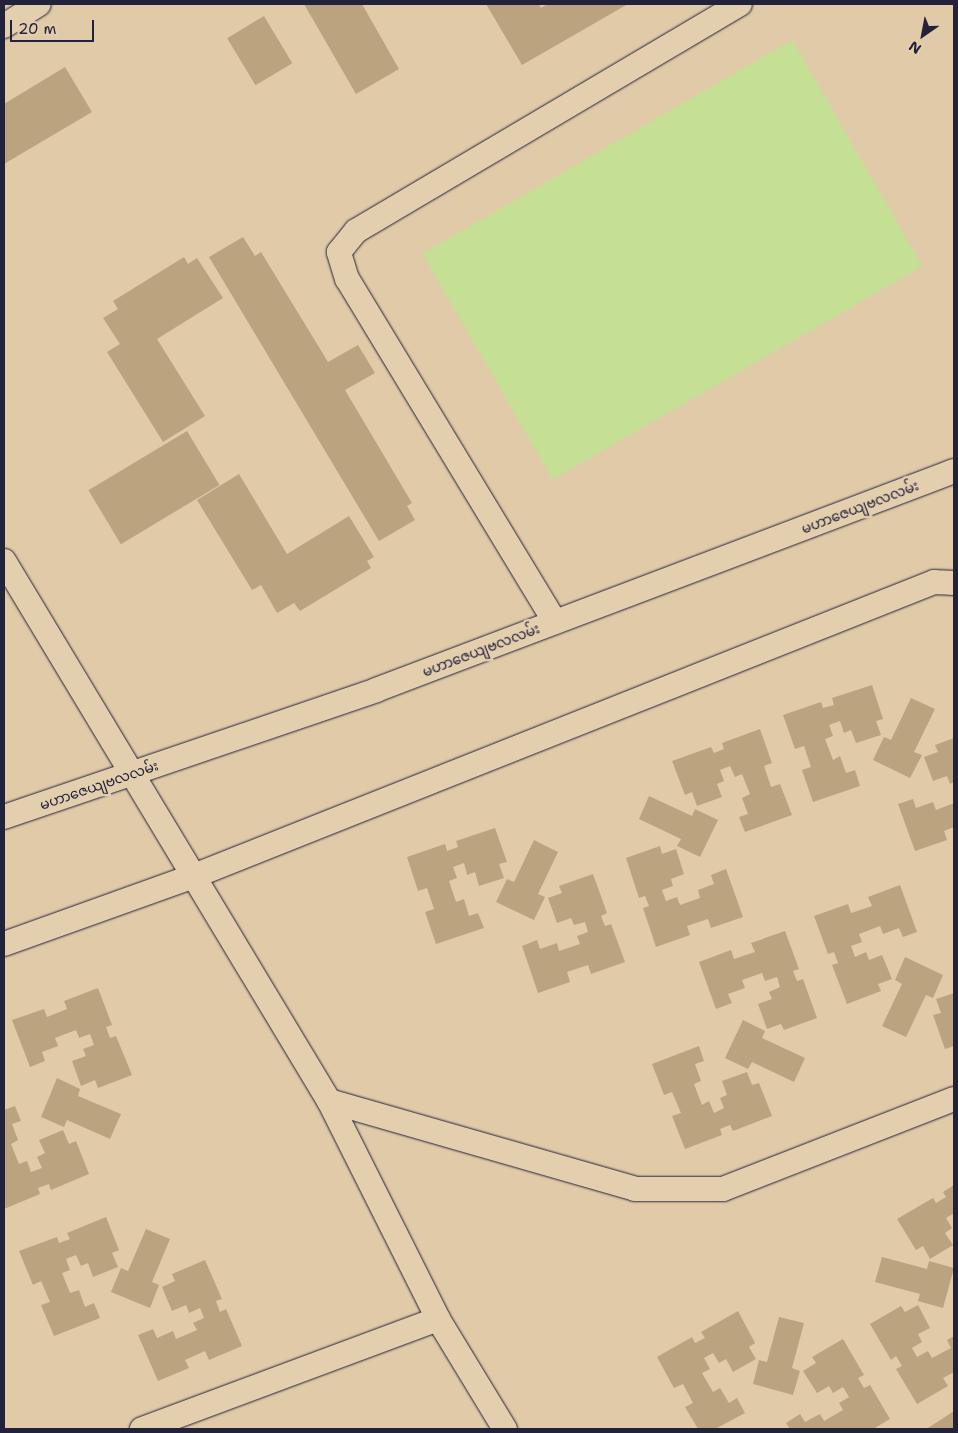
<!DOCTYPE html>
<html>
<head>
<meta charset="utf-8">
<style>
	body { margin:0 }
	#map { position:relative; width:958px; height:1433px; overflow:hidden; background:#e1caa7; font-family:"Shantell Sans","Noto Sans Myanmar",sans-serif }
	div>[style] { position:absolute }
	.green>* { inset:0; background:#c5df95; transform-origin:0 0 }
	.building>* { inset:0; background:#bca380; transform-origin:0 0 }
	.roads { filter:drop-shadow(0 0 1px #22223b) drop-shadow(0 0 1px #22223b) }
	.minor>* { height:24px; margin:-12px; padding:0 12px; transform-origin:12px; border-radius:12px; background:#e3cead }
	span { translate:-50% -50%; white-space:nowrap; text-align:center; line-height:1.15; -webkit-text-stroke:5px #e3cead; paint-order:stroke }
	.street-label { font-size:14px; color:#22223b }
	.frame { position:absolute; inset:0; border:5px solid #22223b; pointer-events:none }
	.north { position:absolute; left:898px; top:10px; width:50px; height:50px; -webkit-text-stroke:4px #e3cead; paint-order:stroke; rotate:213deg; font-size:14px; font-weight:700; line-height:20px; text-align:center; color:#22223b }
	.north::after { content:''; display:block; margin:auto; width:18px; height:22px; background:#22223b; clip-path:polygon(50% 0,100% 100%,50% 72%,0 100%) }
	.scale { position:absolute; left:10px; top:20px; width:84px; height:22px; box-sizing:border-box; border:2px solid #22223b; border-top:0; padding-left:6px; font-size:15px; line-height:18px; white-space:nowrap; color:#22223b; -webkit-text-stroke:4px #e3cead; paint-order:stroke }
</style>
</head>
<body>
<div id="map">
	<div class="green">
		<div style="left:792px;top:40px;width:261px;height:427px;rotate:60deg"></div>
	</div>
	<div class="building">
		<div style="clip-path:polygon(304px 4px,362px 4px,399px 69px,356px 94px)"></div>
		<div style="clip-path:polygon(486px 4px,539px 4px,541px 8px,547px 4px,628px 4px,522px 65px)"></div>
		<div style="left:264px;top:16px;width:55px;height:43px;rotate:59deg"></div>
		<div style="clip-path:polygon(65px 67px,92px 112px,4px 164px,4px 104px)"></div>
		<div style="clip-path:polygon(243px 237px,255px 256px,261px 252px,328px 362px,358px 345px,375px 373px,345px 390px,412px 503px,407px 506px,415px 520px,379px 541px,209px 257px)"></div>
		<div style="clip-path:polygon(184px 257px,188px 264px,197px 258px,223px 298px,157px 339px,205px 416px,163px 442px,107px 352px,120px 344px,103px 318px,118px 309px,113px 301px)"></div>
		<div style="left:187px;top:431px;width:63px;height:115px;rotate:59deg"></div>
		<div style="clip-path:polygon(239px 474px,287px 554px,349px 516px,374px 557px,367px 561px,371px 568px,300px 611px,294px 603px,277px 613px,261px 585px,252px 590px,197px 500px)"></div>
		<div style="clip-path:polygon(872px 685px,883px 719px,876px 721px,881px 735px,856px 743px,851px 730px,844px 733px,840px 721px,829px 725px,833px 736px,825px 739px,833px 760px,840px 756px,846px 773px,855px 770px,860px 786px,813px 802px,802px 770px,811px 767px,804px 746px,795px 749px,783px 715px,821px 702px,823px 708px,834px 705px,832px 698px)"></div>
		<div style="clip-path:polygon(911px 698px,935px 709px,914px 752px,922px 755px,910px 778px,873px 760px,884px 737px,891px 740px)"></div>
		<div style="clip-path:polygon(760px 729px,772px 763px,764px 766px,771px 787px,780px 784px,792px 815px,745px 832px,739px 817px,748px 814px,742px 798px,750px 794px,742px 774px,735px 777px,730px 766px,720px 770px,724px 781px,717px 784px,722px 797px,697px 806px,692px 792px,685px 795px,672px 761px,711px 747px,714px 753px,724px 749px,722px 743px)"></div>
		<div style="clip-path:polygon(954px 738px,954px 782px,950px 784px,947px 776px,933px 781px,924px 757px,938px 752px,935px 745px)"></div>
		<div style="clip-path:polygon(649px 796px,692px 816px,695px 809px,718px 820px,700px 857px,677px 846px,681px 839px,639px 819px)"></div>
		<div style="clip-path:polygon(913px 799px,916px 808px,933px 802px,936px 810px,954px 803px,954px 827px,944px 831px,947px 840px,915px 851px,898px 804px)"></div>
		<div style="clip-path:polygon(495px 828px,507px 862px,499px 864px,504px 878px,479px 886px,475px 872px,467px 875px,464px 863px,453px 867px,457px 878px,449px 881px,456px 902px,464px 899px,469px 916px,478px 913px,484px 928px,436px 944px,425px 912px,434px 909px,427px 888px,418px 891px,407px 857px,445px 844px,447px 851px,458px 847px,456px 841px)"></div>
		<div style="clip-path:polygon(534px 840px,558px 852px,538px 894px,545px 897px,534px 920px,496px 902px,507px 879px,514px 882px)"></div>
		<div style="clip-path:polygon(660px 846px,662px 854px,676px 849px,684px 874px,671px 879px,673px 886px,662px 890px,666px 901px,677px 897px,680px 905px,700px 898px,698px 890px,714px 884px,711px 875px,726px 869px,743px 917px,711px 928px,708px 919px,687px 926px,690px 935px,656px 947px,643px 908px,649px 906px,645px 896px,639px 898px,626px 858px)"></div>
		<div style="clip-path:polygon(593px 874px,607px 913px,601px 916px,605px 926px,611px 924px,625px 962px,591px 974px,588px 965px,567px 972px,570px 982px,538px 993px,522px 946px,537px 940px,540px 949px,557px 943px,559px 951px,580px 944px,577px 936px,588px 932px,585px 922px,574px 925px,571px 918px,557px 923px,548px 898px,562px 893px,559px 886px)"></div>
		<div style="clip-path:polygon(900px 885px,917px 932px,903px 937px,899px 928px,883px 934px,880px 926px,859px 934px,862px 942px,851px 946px,855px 957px,866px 952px,869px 960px,882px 955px,892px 979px,878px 984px,881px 991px,847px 1004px,832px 965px,838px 963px,834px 952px,828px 954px,814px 916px,848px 904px,851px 913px,872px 906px,868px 897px)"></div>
		<div style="clip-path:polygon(785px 931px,799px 969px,793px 971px,797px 981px,803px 979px,817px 1018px,784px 1030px,781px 1024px,767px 1029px,758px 1004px,772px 999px,769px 992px,780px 987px,777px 977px,765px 981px,762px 973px,742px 980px,745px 988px,728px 994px,732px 1003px,716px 1009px,699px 962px,731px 950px,734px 959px,755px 952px,751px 943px)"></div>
		<div style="clip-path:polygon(905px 957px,943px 975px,933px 998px,926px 995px,906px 1037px,882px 1026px,902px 984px,895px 980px)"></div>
		<div style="clip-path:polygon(98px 988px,112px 1025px,106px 1027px,110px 1038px,116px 1036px,132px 1075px,98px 1088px,95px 1080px,81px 1086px,72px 1061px,86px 1056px,83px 1049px,94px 1045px,90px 1034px,79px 1038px,76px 1030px,55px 1038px,58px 1046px,42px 1052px,45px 1061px,30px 1067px,12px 1020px,44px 1009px,47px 1017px,67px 1009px,64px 1001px)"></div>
		<div style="clip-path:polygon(954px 993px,954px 1046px,945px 1049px,933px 1015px,941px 1013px,936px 999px)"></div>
		<div style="clip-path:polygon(743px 1020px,765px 1031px,762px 1038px,805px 1058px,794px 1082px,752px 1062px,748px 1069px,725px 1058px)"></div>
		<div style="clip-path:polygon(699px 1046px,704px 1061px,695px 1064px,701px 1081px,694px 1084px,702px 1105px,709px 1101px,714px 1113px,724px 1108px,720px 1098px,727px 1095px,722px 1081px,747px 1072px,752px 1085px,759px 1083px,772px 1116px,733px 1131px,730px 1125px,720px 1129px,722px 1135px,685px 1149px,672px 1116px,681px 1113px,672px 1092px,664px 1095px,652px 1064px)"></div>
		<div style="clip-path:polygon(57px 1078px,80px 1089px,78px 1096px,121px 1114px,110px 1139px,67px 1120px,64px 1127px,41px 1117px)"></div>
		<div style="clip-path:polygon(15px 1106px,21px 1121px,12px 1124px,18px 1140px,11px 1144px,19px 1164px,27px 1161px,31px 1172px,42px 1168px,37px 1157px,45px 1153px,39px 1140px,63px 1130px,69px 1144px,76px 1141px,89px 1174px,51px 1190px,49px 1184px,38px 1188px,40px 1194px,4px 1209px,4px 1110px)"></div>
		<div style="clip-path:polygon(954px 1185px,954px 1213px,946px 1218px,952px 1228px,945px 1233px,953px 1245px,930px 1259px,923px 1246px,916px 1250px,897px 1219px,933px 1198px,936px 1203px,946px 1197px,943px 1192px)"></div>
		<div style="clip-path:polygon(106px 1217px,119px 1250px,112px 1253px,118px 1267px,93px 1277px,88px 1263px,81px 1266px,76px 1255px,66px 1259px,70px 1270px,62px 1273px,70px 1293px,79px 1290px,85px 1307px,94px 1303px,100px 1318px,54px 1336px,41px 1305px,50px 1302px,41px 1281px,33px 1285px,19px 1251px,57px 1237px,59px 1243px,70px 1239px,67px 1233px)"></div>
		<div style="clip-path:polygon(146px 1229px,170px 1239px,152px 1282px,159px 1285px,150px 1308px,111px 1292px,121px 1268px,128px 1271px)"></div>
		<div style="clip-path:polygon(882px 1257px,927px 1269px,929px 1261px,954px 1268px,943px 1308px,918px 1301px,920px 1294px,875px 1282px)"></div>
		<div style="clip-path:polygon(205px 1260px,222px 1299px,216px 1301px,220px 1312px,226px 1309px,242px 1346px,209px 1360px,205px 1351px,185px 1360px,189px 1368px,158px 1381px,138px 1335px,153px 1329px,157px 1338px,173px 1331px,176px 1339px,197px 1330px,193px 1323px,204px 1318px,200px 1308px,189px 1313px,186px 1305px,172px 1311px,162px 1287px,175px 1281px,172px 1274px)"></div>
		<div style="clip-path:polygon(918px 1305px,930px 1328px,918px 1334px,922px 1342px,912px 1348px,917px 1357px,928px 1351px,932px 1358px,951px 1348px,947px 1340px,954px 1336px,954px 1372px,943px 1378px,948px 1386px,917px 1404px,896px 1369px,902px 1366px,896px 1356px,891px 1360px,870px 1324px,901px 1306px,905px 1312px)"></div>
		<div style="clip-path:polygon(738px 1311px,755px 1343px,749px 1347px,756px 1359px,733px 1372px,726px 1359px,719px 1363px,713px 1353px,704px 1358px,710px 1369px,702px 1373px,713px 1392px,720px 1388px,729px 1403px,737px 1398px,745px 1413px,715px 1429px,698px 1429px,685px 1407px,693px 1403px,683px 1384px,674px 1388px,657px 1357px,692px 1337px,695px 1343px,705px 1338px,701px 1332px)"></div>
		<div style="clip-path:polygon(779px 1317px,804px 1323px,792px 1368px,800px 1371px,793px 1395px,753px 1384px,759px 1360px,767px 1362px)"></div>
		<div style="clip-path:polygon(843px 1339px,864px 1375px,858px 1378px,864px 1388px,870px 1385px,890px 1419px,873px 1429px,790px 1429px,786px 1423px,800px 1414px,805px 1422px,820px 1414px,824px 1421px,843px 1410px,839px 1403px,849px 1397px,843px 1387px,833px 1393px,829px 1386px,817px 1393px,803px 1371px,816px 1363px,812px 1357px)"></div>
		<div style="clip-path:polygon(954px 1411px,954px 1429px,929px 1429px,928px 1428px)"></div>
	</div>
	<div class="roads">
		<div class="minor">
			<div style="left:4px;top:26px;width:41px;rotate:-32.2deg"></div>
			<div style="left:4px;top:561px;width:630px;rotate:58.96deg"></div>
			<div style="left:329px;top:1101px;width:244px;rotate:63.4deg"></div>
			<div style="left:438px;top:1319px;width:316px;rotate:159.6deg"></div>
			<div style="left:555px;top:622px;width:401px;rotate:-121.2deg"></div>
			<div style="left:347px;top:279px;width:28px;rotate:-107deg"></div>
			<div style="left:339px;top:252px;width:27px;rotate:-51deg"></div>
			<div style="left:356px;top:231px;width:446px;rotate:-30.6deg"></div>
			<div style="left:4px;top:817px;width:393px;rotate:-18.8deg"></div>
			<div style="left:376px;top:690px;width:618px;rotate:-20.75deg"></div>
			<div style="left:4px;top:944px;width:202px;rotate:-19.7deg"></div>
			<div style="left:194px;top:876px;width:796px;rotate:-21.67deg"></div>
			<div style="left:934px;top:582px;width:20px;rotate:3deg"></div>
			<div style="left:329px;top:1101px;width:318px;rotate:16deg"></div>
			<div style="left:635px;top:1189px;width:88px"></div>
			<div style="left:723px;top:1189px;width:248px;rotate:-21.3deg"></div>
			<div style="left:438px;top:1319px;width:129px;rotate:58.7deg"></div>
		</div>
	</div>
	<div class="street-label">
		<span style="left:860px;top:507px;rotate:-21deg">မဟာဇေယျဗလလမ်း</span>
		<span style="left:481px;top:650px;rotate:-21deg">မဟာဇေယျဗလလမ်း</span>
		<span style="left:99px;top:785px;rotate:-19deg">မဟာဇေယျဗလလမ်း</span>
	</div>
	<div class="frame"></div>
	<div class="north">N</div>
	<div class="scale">20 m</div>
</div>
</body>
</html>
